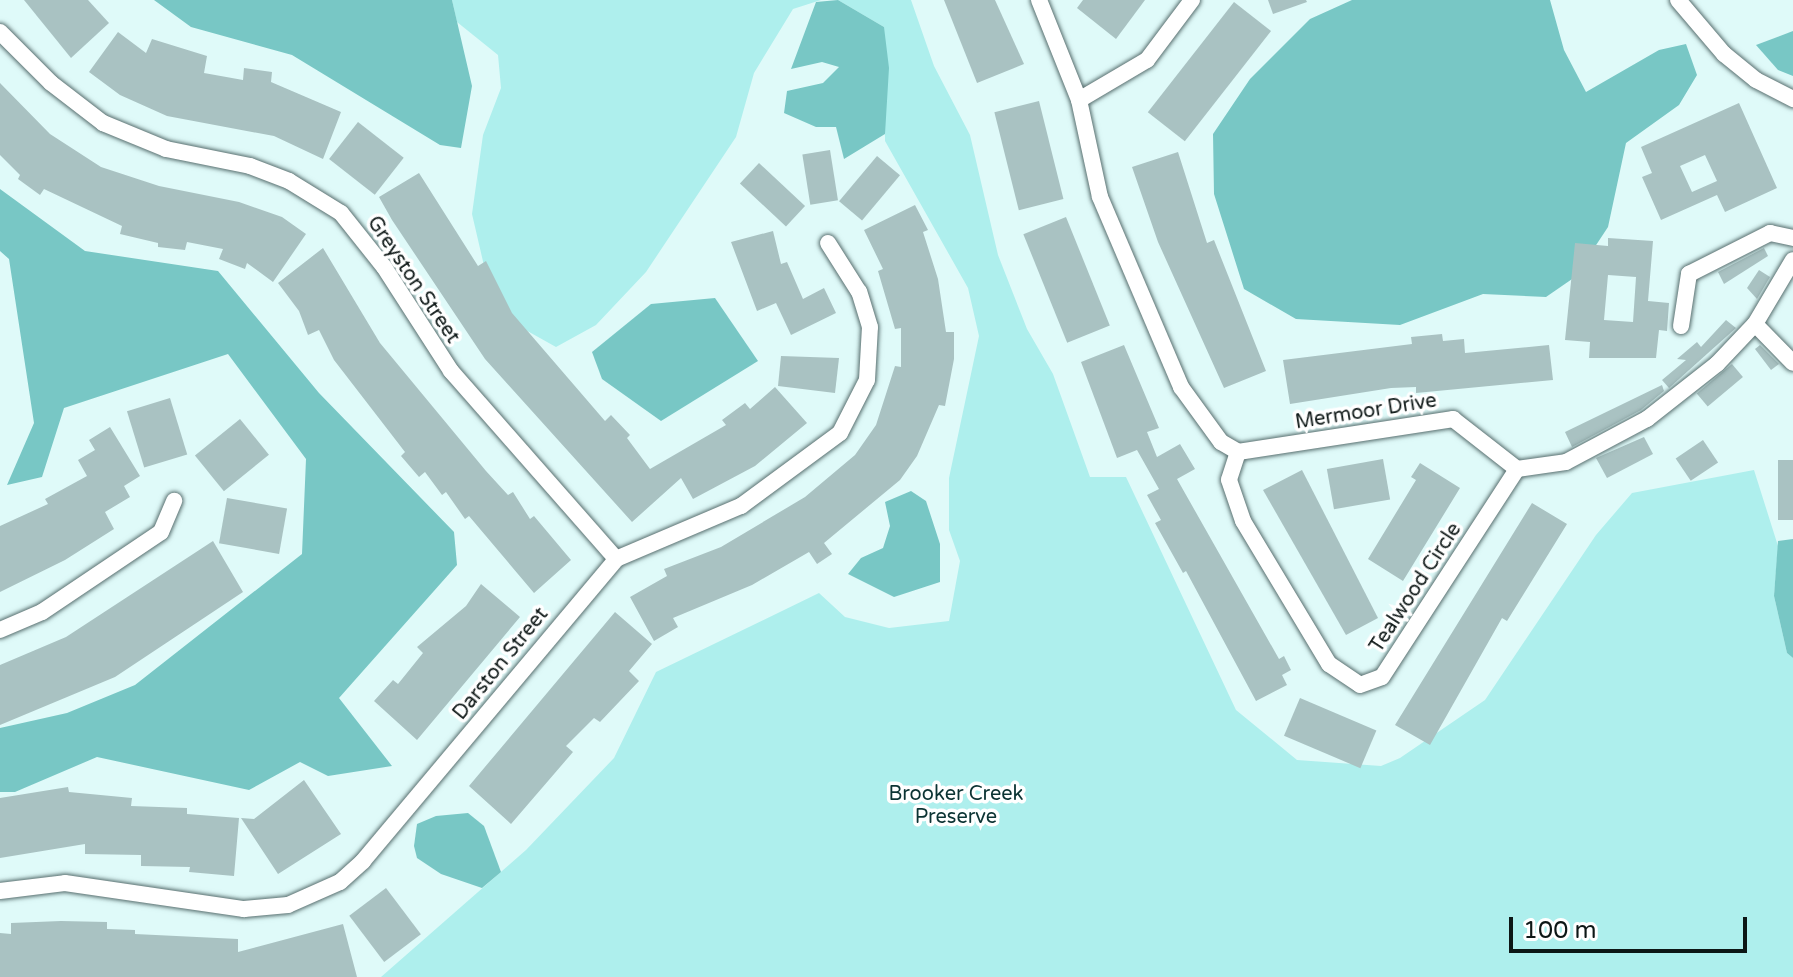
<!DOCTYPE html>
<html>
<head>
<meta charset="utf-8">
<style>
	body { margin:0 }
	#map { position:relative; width:1793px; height:977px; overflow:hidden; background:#dffaf9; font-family:"Varela Round",sans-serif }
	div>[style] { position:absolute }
	.green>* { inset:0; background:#aeefed }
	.water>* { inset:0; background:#78c7c5 }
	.building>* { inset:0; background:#a9c2c2; transform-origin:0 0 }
	.roads { filter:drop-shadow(0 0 2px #586f6f) drop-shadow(0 0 2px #586f6f) }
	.minor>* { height:16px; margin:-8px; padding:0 8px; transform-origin:8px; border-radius:8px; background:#fff }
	span { translate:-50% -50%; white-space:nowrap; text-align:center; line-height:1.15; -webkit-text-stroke:7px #fff; paint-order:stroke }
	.street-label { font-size:20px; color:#0d1716 }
	.park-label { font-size:20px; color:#0b3333 }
	.scale { position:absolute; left:1509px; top:917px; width:238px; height:36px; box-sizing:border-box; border:4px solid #0d1716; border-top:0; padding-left:10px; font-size:24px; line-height:28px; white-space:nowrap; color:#0d1716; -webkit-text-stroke:6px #fff; paint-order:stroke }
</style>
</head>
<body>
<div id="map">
	<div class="green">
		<div style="clip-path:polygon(452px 0,821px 0,793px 9px,754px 73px,736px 137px,646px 272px,596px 325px,556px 347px,513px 323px,485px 270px,472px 214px,483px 135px,501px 88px,498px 55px,457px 22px)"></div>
		<div style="clip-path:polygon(838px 0,911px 0,934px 66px,970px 135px,998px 255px,1027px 329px,1053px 374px,1090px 477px,1126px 477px,1236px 710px,1297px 760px,1381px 766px,1400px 758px,1485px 700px,1596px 535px,1632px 493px,1754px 470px,1778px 546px,1774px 596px,1787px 653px,1793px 658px,1793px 977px,381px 977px,526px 850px,614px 758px,656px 672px,819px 593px,845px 617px,889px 628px,949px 621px,960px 561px,949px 530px,949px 478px,979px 336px,968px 288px,885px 141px,884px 27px)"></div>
	</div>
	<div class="water">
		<div style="clip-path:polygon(154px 0,452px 0,472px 86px,461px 148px,440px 145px,292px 55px,191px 27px)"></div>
		<div style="clip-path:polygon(838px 0,884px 27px,889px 68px,885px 134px,844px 159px,836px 127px,816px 127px,784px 113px,787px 91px,823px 83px,839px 67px,822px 62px,791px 69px,816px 2px)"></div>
		<div style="clip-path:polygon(1352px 0,1550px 0,1564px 50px,1586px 92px,1659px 50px,1686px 44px,1697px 75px,1679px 105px,1626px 143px,1608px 227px,1575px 277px,1546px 297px,1483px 294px,1400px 325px,1296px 319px,1244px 289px,1214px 194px,1213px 134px,1250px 79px,1310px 19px)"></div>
		<div style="clip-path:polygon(1793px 31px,1793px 76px,1778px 70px,1756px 45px)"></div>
		<div style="clip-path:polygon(0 189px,85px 251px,218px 271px,319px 393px,454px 532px,457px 565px,339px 698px,392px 766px,328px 776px,300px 762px,249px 790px,97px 757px,15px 792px,0 792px,0 728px,67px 713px,135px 685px,302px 554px,306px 459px,228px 354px,64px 408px,42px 477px,7px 485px,34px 423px,9px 259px,0 251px)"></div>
		<div style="clip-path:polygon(715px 298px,758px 361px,661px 421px,602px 379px,592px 352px,651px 304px)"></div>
		<div style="clip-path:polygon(911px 491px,926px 501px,940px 544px,940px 582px,894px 597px,848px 574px,861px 558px,883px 548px,890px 526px,885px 502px)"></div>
		<div style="clip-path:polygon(1793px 539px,1793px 658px,1787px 653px,1774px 596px,1778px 541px)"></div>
		<div style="clip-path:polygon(468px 813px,484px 826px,501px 872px,482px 888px,441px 874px,417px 858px,414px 846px,417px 824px,436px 816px)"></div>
	</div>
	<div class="building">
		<div style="clip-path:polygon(24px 0,88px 0,109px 23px,71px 58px)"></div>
		<div style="clip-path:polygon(944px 0,995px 0,1024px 64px,977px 83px)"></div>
		<div style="clip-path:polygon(1083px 0,1145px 0,1116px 39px,1077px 8px)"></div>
		<div style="clip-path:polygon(1268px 0,1306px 0,1307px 2px,1273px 14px)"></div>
		<div style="left:1234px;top:2px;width:47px;height:140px;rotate:38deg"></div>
		<div style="clip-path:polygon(118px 32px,146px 53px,152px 39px,207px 56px,204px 73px,243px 80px,244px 68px,272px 72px,271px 82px,341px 112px,323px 159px,274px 136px,167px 116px,120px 95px,89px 72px)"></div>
		<div style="clip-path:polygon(0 83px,50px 134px,101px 167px,159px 186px,239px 202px,282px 217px,306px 234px,273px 282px,247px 263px,245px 269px,219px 259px,223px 249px,187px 242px,185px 250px,158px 247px,158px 243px,120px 234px,122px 226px,44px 189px,40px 195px,18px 179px,20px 175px,0 155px)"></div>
		<div style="left:1039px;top:101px;width:101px;height:46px;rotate:76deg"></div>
		<div style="clip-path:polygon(evenodd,1739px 103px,1777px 188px,1725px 212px,1717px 195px,1661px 220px,1642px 177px,1652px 173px,1641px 147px,1739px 103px,1705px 155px,1717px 181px,1692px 192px,1680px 166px,1705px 155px)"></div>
		<div style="left:358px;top:122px;width:58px;height:47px;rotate:38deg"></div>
		<div style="left:830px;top:150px;width:51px;height:28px;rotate:81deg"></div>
		<div style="clip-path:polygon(1178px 152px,1207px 243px,1214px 240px,1266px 371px,1224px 388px,1158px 242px,1132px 167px)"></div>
		<div style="left:877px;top:156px;width:30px;height:59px;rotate:40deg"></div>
		<div style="left:759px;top:163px;width:63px;height:28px;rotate:43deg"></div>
		<div style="clip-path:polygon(419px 173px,478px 266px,486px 261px,512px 313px,605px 421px,611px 415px,630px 435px,627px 438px,650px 469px,726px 425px,722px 420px,745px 403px,750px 409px,775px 387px,807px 423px,755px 466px,693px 499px,681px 478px,632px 522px,485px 359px,392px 220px,379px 197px)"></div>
		<div style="clip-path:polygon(915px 205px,928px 230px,923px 232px,938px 279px,946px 332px,954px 332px,954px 359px,945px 406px,939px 405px,917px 456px,900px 480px,824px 543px,832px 554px,817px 564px,809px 552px,752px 585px,673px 618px,678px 627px,654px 641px,630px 597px,667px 576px,664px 569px,721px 547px,805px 497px,855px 455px,876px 425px,895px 366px,901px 367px,901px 328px,895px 329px,878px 271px,883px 269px,864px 230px)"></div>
		<div style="left:1066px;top:217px;width:117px;height:46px;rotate:68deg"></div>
		<div style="clip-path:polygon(773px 231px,781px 264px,787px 262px,803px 299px,824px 288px,836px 313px,791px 335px,776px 303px,757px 311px,731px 242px)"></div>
		<div style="clip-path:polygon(evenodd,1608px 238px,1653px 241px,1648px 301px,1669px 303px,1667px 331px,1659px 330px,1656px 358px,1589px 358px,1590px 342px,1565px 340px,1575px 243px,1608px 246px,1608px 238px,1608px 275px,1636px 277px,1633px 322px,1604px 320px,1608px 275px)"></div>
		<div style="clip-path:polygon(323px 248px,380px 343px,486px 471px,508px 495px,513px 492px,530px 519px,534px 516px,571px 560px,534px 593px,469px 516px,465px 519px,446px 492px,442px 495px,425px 472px,419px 477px,401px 456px,405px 452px,334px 360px,319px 330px,308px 335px,299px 311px,278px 283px)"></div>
		<div style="clip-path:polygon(1764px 248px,1768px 256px,1724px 284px,1718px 272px)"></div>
		<div style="clip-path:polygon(1759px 270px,1770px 277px,1757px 299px,1747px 288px)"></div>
		<div style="clip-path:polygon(1726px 320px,1736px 328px,1669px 388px,1662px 380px,1686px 360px,1677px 359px,1697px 342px,1701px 347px)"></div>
		<div style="clip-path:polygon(1442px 334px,1443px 341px,1464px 339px,1465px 353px,1549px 345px,1553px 380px,1416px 393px,1416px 387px,1391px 388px,1290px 404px,1283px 360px,1412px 344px,1411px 337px)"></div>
		<div style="clip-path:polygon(1124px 345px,1159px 428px,1147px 432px,1157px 457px,1180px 444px,1195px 469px,1177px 479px,1279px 659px,1284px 656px,1291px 670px,1282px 675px,1287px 685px,1256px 701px,1186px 571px,1183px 573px,1155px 523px,1161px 520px,1147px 495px,1159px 489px,1137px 450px,1117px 458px,1081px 362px)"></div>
		<div style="clip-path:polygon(1760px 345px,1779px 364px,1771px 370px,1755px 349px)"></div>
		<div style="clip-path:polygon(781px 356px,839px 358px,835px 393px,778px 386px)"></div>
		<div style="left:1732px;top:364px;width:17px;height:46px;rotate:50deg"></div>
		<div style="clip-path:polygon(1662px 385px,1664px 391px,1641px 410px,1572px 447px,1565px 432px)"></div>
		<div style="left:170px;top:398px;width:59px;height:45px;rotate:73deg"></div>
		<div style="left:240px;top:419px;width:46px;height:58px;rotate:51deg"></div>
		<div style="clip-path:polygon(110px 427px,140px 476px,124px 486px,130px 497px,105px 512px,114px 529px,65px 560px,0 592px,0 526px,48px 504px,45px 499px,87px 476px,78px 460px,95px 450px,89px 440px)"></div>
		<div style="clip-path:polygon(1644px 437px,1653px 454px,1607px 478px,1596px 458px)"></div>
		<div style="left:1703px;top:440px;width:27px;height:33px;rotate:56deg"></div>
		<div style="left:1383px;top:459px;width:41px;height:57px;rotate:80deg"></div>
		<div style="left:1778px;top:460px;width:15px;height:60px"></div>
		<div style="clip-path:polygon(1420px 463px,1460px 488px,1403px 581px,1368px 559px,1416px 480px,1411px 477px)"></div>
		<div style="clip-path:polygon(1302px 470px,1378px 618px,1346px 635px,1263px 490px)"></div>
		<div style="left:227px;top:498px;width:61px;height:46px;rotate:10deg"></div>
		<div style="clip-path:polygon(1532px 503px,1567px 524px,1507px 621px,1502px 618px,1430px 745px,1395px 725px)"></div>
		<div style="clip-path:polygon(213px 541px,243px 592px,115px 677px,0 725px,0 665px,66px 637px)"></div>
		<div style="clip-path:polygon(481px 584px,520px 617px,417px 740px,374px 701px,393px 680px,398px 684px,423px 653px,417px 647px,466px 606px)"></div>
		<div style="clip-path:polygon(615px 612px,652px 644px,629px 671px,639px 681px,600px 722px,594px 718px,566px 746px,573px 752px,511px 824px,469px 786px)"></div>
		<div style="left:1300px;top:698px;width:83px;height:41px;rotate:23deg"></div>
		<div style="clip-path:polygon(304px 780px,341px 834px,278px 874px,241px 818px,254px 819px)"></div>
		<div style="clip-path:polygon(68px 787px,69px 792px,132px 798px,131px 806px,187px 808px,187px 814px,239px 818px,234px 876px,189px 872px,190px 867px,141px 866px,141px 855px,85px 854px,85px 844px,0 858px,0 798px)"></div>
		<div style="left:386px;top:888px;width:58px;height:46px;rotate:53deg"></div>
		<div style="clip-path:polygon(61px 921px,107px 922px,107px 929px,135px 930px,135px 934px,238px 939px,238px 952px,343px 924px,357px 977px,0 977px,0 933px,11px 934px,11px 923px)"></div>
	</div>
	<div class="roads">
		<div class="minor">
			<div style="left:1039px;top:0;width:108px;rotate:68.2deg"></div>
			<div style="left:1079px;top:100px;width:99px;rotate:77.8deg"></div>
			<div style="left:1100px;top:197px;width:207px;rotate:66.9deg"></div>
			<div style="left:1181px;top:387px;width:68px;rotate:54deg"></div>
			<div style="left:1221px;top:442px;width:20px;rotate:30deg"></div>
			<div style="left:1238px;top:452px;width:218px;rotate:-8.7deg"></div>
			<div style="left:1453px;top:419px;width:81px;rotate:38deg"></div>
			<div style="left:1517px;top:469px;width:49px;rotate:-8.1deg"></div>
			<div style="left:1566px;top:462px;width:92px;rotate:-28deg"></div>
			<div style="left:1647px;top:419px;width:89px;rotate:-38.2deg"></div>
			<div style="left:1717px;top:364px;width:55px;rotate:-46.5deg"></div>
			<div style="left:1755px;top:324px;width:74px;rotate:-59.3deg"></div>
			<div style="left:1678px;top:0;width:71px;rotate:49.6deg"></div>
			<div style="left:1724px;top:54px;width:41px;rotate:39.1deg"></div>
			<div style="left:1756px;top:80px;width:42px;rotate:27.2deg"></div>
			<div style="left:0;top:32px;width:72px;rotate:45deg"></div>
			<div style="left:51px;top:83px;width:66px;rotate:37.6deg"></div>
			<div style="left:103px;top:123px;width:68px;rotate:22.4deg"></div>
			<div style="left:166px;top:149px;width:86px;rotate:11.4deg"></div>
			<div style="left:250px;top:166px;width:42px;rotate:21deg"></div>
			<div style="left:289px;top:181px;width:61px;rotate:31.6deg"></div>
			<div style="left:341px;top:213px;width:69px;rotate:51.5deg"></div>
			<div style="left:384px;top:267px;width:124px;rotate:57.2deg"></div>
			<div style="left:451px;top:371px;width:250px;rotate:48.7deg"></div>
			<div style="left:1079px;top:100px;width:79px;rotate:-30.5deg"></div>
			<div style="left:1147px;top:60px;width:75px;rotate:-53.1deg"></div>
			<div style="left:1755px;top:324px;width:54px;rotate:45.7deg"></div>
			<div style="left:1681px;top:326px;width:53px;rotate:-81.3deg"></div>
			<div style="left:1689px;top:274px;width:91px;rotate:-26.8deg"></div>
			<div style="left:1770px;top:233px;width:24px;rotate:12deg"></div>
			<div style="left:1238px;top:452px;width:29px;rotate:108deg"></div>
			<div style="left:1229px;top:480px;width:43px;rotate:71.1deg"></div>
			<div style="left:1243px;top:521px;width:167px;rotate:59deg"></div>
			<div style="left:1329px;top:664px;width:37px;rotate:34deg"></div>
			<div style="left:1360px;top:685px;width:23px;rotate:-20deg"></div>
			<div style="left:1382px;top:677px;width:248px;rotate:-57deg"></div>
			<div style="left:0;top:630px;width:46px;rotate:-23.2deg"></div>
			<div style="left:42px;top:612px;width:143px;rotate:-33.9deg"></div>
			<div style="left:161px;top:532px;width:34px;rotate:-67deg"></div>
			<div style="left:0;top:891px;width:65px;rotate:-7deg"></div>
			<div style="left:65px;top:883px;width:181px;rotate:8.3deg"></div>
			<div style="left:244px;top:909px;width:44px;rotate:-5.2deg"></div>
			<div style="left:288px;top:905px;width:57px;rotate:-23.9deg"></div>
			<div style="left:340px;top:882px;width:31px;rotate:-42deg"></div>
			<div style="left:363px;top:861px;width:394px;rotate:-50deg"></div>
			<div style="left:616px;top:559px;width:136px;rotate:-23deg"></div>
			<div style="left:741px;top:506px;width:123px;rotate:-36.4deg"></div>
			<div style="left:840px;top:433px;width:59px;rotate:-63deg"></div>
			<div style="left:867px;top:380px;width:53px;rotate:-86.8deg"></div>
			<div style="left:870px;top:327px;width:37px;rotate:-107deg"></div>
			<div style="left:859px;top:292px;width:58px;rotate:-122.3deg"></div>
		</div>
	</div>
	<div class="street-label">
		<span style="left:413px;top:280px;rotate:56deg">Greyston Street</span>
		<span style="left:1366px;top:412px;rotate:-9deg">Mermoor Drive</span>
		<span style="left:1416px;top:588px;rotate:-57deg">Tealwood Circle</span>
		<span style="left:501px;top:664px;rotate:-51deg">Darston Street</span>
	</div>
	<div class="park-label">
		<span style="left:956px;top:806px">Brooker Creek<br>Preserve</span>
	</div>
	<div class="scale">100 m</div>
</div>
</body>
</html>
